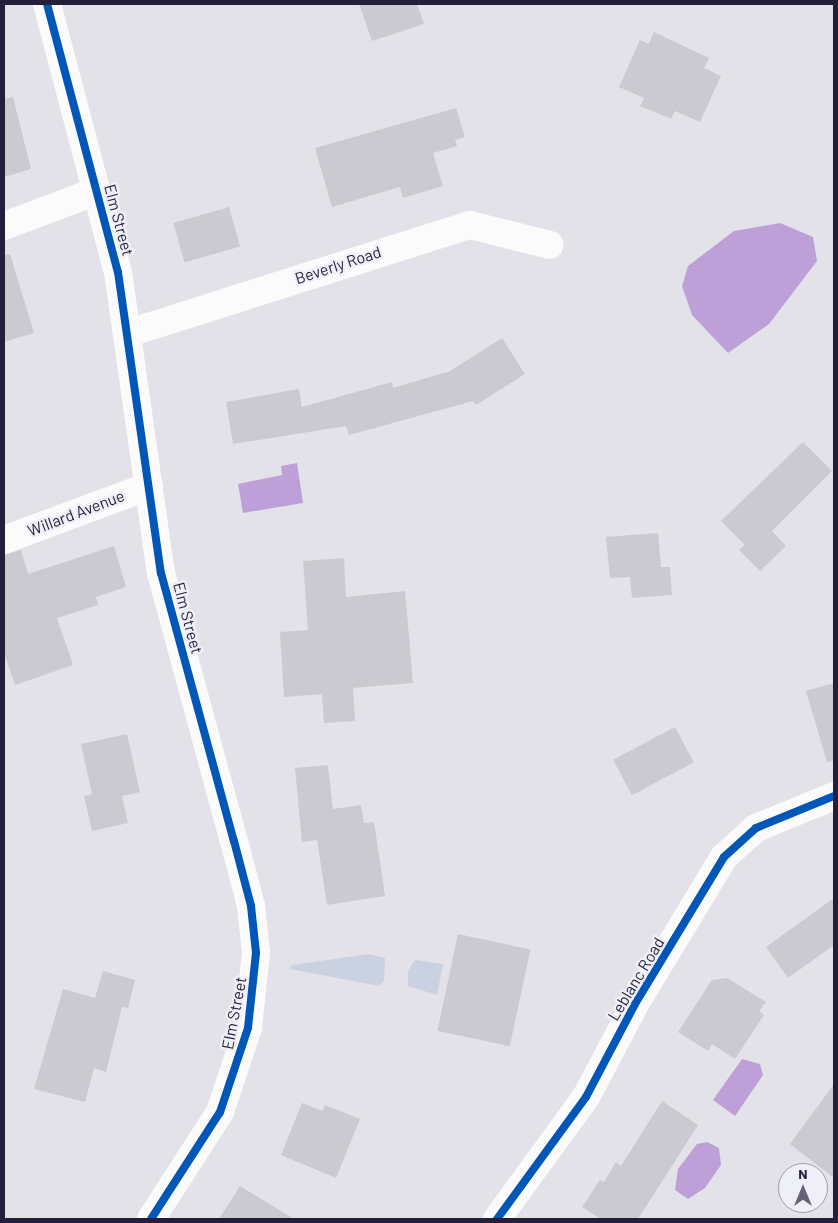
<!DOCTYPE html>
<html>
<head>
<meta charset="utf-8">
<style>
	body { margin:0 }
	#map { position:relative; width:838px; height:1223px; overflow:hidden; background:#e2e2e8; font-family:Barlow,sans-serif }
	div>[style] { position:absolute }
	.green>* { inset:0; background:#cad2e2 }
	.water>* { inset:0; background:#bea0d9 }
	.building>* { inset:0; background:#cbcad1; transform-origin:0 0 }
	.minor>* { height:28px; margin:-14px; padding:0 14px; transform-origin:14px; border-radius:14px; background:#fbfbfc }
	.cycleway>* { height:8px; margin:-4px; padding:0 4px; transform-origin:4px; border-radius:4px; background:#0057b8 }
	span { translate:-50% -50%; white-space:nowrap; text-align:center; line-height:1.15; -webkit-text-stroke:5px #eff0f7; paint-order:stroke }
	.street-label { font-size:16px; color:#231f3b }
	.frame { position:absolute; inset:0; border:5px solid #231f3b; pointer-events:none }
	.north { position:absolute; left:778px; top:1163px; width:50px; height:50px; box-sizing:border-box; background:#eff0f7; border:1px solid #9d9cac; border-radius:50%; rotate:0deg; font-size:14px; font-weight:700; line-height:20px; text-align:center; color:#231f3b }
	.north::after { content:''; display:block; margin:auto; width:18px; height:22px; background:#666378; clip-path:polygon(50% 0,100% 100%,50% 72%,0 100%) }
</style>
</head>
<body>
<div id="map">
	<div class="green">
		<div style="clip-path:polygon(369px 954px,385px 958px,384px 981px,379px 986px,290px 969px,292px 965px)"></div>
		<div style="clip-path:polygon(415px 960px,443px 964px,437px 995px,408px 986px,408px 971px)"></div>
	</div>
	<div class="water">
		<div style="clip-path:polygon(780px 223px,813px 237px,817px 261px,769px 324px,728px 353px,692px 315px,682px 286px,688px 266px,734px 231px)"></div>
		<div style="clip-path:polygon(297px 463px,303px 503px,243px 513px,238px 484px,282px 475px,281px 466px)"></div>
		<div style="clip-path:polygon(742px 1059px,760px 1064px,763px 1075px,735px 1116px,713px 1100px)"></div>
		<div style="clip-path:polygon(707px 1142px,719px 1148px,721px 1165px,705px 1188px,688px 1199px,675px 1190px,678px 1169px,697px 1144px)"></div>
	</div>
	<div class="building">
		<div style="clip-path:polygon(359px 4px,417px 4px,424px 24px,372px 41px)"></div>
		<div style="clip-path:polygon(654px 32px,709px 58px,704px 68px,721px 76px,700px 122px,675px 111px,671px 119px,640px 106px,644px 98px,619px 87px,640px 40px,649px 44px)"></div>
		<div style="clip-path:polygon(13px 97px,31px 169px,4px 177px,4px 99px)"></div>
		<div style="clip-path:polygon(456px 108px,465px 137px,455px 140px,457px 146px,433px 153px,443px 186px,403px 198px,400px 187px,332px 207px,315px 148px)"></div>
		<div style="left:229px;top:207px;width:41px;height:58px;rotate:74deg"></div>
		<div style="clip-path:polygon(10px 254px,34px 333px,4px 342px,4px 255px)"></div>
		<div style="clip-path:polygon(502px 338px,525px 374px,476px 405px,473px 401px,349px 435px,346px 426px,233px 444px,226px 402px,299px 389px,302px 407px,392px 382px,393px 388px,450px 371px)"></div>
		<div style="clip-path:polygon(803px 442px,832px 471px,772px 531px,786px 546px,760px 571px,739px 550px,745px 545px,721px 521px)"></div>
		<div style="clip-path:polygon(658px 533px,661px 567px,670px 567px,672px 595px,632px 598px,630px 577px,610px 578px,606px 537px)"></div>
		<div style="clip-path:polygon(114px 546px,126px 587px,96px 597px,98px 605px,57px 618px,73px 665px,15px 685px,4px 653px,4px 555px,21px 550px,28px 574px)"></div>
		<div style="clip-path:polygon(344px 558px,346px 597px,405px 591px,413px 683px,353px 688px,355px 721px,324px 723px,322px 694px,284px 697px,280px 632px,308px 630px,303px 561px)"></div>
		<div style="clip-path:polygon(834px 683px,834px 761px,827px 762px,806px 691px)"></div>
		<div style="left:675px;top:727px;width:40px;height:70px;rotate:62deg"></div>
		<div style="clip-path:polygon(127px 734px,140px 792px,122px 796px,128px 823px,92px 831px,84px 796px,92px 794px,81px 744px)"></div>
		<div style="clip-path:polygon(328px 765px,333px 809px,361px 805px,364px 823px,374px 822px,385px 896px,327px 905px,317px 840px,302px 842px,295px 768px)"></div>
		<div style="clip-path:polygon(834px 898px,834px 945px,788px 978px,766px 947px)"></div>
		<div style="left:458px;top:934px;width:74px;height:99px;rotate:12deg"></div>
		<div style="clip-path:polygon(103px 971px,135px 980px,128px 1008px,122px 1007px,106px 1072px,94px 1068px,85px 1102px,34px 1089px,63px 989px,95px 998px)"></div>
		<div style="clip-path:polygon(727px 978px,766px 1002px,759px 1011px,764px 1015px,735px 1059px,712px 1044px,708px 1051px,678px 1032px,712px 980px)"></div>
		<div style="clip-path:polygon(834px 1084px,834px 1178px,790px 1144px)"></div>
		<div style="clip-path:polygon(662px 1101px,698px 1125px,638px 1219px,601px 1219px,582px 1207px,600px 1180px,604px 1182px,616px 1162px,621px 1166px)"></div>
		<div style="clip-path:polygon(302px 1103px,322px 1111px,325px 1105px,360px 1119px,336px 1178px,281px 1155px)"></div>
		<div style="clip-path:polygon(240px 1186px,294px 1219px,219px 1219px)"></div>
	</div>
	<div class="minor">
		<div style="left:47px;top:4px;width:277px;rotate:75.2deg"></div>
		<div style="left:118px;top:272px;width:304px;rotate:81.9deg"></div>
		<div style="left:161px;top:573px;width:278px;rotate:74.8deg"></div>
		<div style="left:234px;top:841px;width:67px;rotate:75.3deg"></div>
		<div style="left:251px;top:906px;width:47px;rotate:83.9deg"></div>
		<div style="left:256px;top:953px;width:75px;rotate:96.1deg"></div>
		<div style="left:248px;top:1028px;width:89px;rotate:108.4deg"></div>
		<div style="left:220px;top:1112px;width:127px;rotate:122.8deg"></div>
		<div style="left:4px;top:226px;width:99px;rotate:-20.6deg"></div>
		<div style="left:129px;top:333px;width:358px;rotate:-17.6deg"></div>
		<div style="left:470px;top:225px;width:82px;rotate:14deg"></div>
		<div style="left:4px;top:540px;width:155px;rotate:-20.4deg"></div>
		<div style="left:497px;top:1219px;width:151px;rotate:-53.9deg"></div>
		<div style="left:586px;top:1097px;width:105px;rotate:-62.2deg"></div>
		<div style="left:635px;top:1004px;width:172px;rotate:-58.8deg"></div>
		<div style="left:724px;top:857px;width:43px;rotate:-42.2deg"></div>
		<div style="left:756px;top:828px;width:84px;rotate:-22.3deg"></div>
	</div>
	<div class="cycleway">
		<div style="left:47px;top:4px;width:277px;rotate:75.2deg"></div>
		<div style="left:118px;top:272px;width:304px;rotate:81.9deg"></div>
		<div style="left:161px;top:573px;width:278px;rotate:74.8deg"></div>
		<div style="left:234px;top:841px;width:67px;rotate:75.3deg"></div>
		<div style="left:251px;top:906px;width:47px;rotate:83.9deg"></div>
		<div style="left:256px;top:953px;width:75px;rotate:96.1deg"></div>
		<div style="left:248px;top:1028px;width:89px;rotate:108.4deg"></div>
		<div style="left:220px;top:1112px;width:127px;rotate:122.8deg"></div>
		<div style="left:497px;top:1219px;width:151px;rotate:-53.9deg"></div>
		<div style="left:586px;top:1097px;width:105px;rotate:-62.2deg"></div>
		<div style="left:635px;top:1004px;width:172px;rotate:-58.8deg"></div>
		<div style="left:724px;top:857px;width:43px;rotate:-42.2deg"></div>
		<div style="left:756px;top:828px;width:84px;rotate:-22.3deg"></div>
	</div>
	<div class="street-label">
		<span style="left:119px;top:220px;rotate:75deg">Elm Street</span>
		<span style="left:338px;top:265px;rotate:-18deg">Beverly Road</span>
		<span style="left:76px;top:513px;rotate:-21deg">Willard Avenue</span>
		<span style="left:188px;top:618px;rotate:75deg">Elm Street</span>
		<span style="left:636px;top:979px;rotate:-59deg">Leblanc Road</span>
		<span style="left:234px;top:1013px;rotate:-79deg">Elm Street</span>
	</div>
	<div class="frame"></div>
	<div class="north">N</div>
</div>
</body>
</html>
